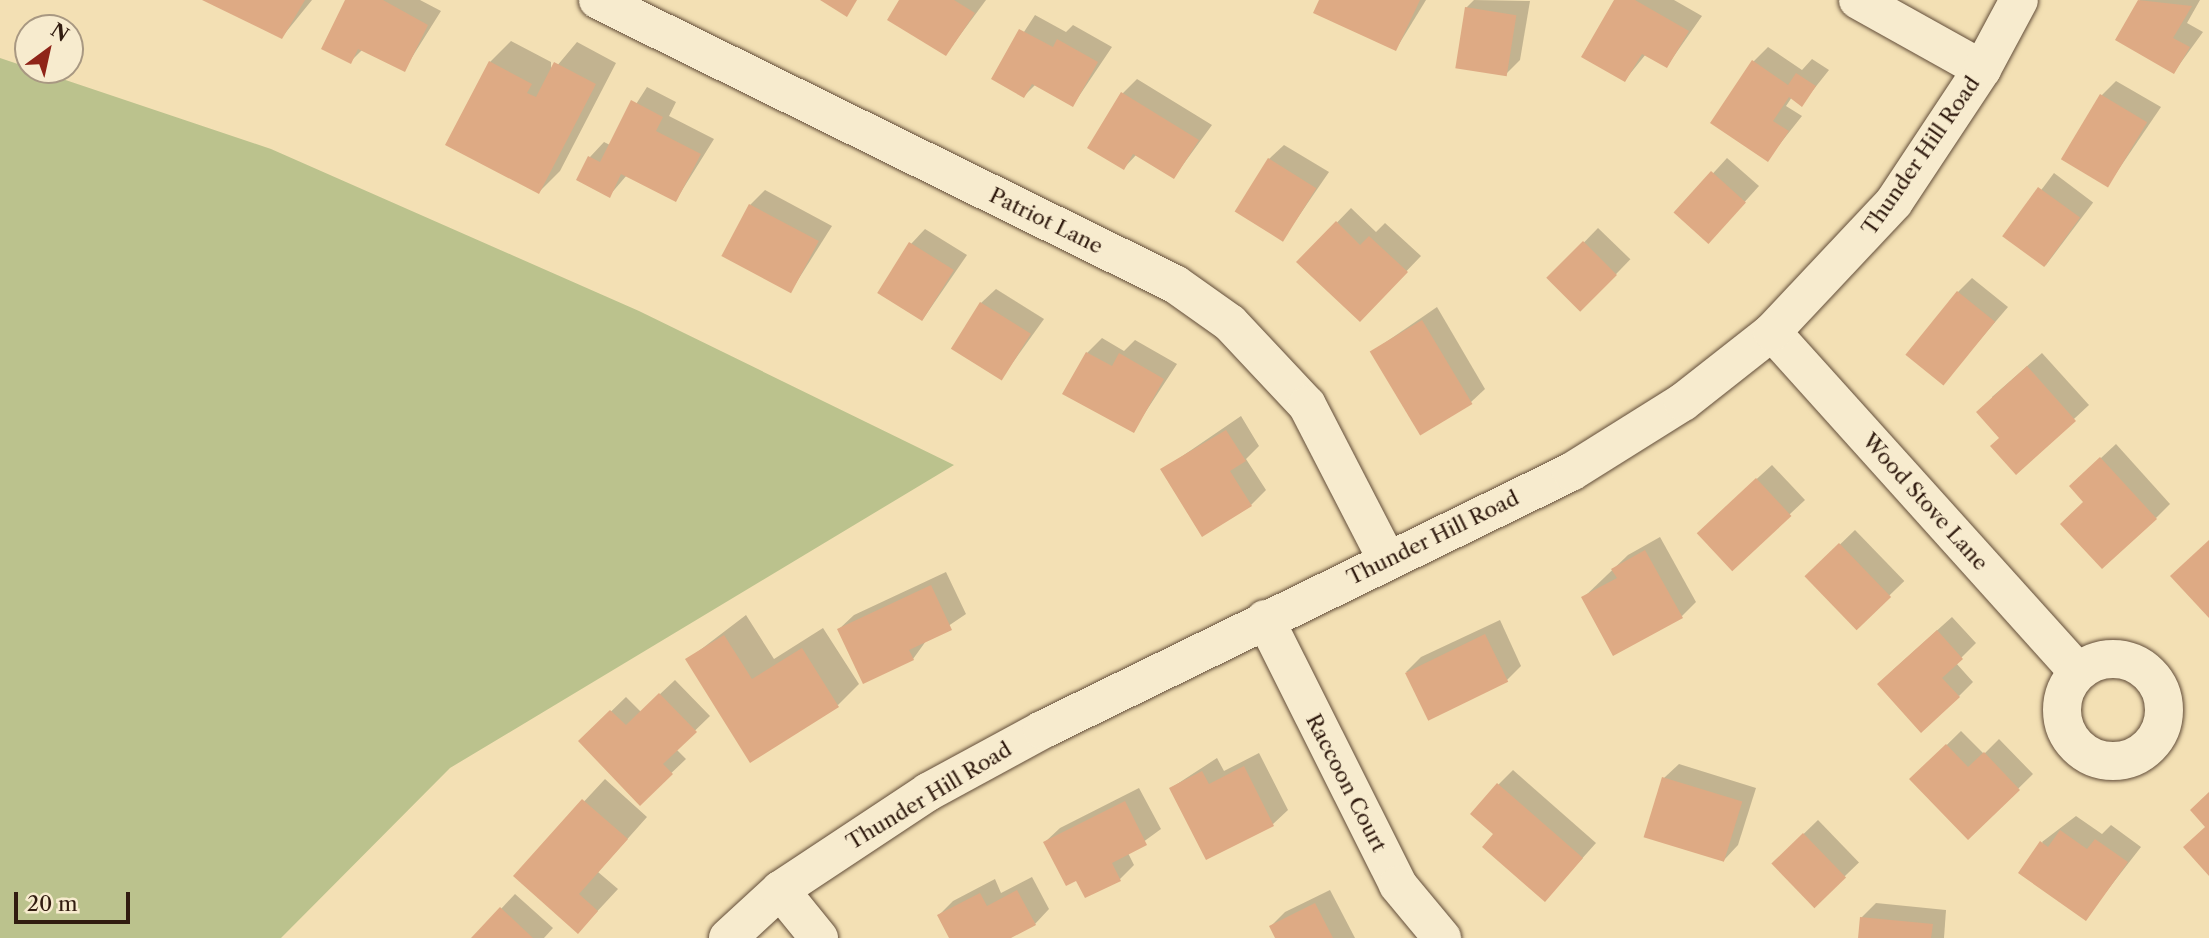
<!DOCTYPE html>
<html>
<head>
<meta charset="utf-8">
<style>
	body { margin:0 }
	#map { position:relative; width:2209px; height:938px; overflow:hidden; background:#f3e0b4; font-family:"Libre Caslon Text",serif }
	div>[style] { position:absolute }
	.green>* { inset:0; background:#bbc28d }
	.shadow>* { inset:0; background:#0003; transform-origin:0 0 }
	.building>* { inset:0; background:#deaa84; transform-origin:0 0 }
	.roads { filter:drop-shadow(0 0 2px #624d39) drop-shadow(0 0 2px #624d39) }
	.minor>* { height:38px; margin:-19px; padding:0 19px; transform-origin:19px; border-radius:19px; background:#f7ebce }
	.minor>.ring { margin:-19px; padding:0; box-sizing:content-box; background:none; border:38px solid #f7ebce; border-radius:50% }
	span { translate:-50% -50%; white-space:nowrap; text-align:center; line-height:1.15; -webkit-text-stroke:6px #f7ebce; paint-order:stroke }
	.street-label { font-size:21px; color:#311c10 }
	.north { position:absolute; left:14px; top:14px; width:70px; height:70px; box-sizing:border-box; background:#f7ebce; border:2px solid #a89882; border-radius:50%; rotate:33deg; font-size:19px; font-weight:700; line-height:28px; text-align:center; color:#311c10 }
	.north::after { content:''; display:block; margin:auto; width:24px; height:32px; background:#8f2418; clip-path:polygon(50% 0,100% 100%,50% 72%,0 100%) }
	.scale { position:absolute; left:14px; top:892px; width:116px; height:32px; box-sizing:border-box; border:4px solid #311c10; border-top:0; padding-left:9px; font-size:21px; line-height:24px; white-space:nowrap; color:#311c10; -webkit-text-stroke:5px #f7ebce; paint-order:stroke }
</style>
</head>
<body>
<div id="map">
	<div class="green">
		<div style="clip-path:polygon(0 58px,271px 149px,639px 311px,954px 465px,450px 768px,281px 938px,0 938px)"></div>
	</div>
	<div class="shadow">
		<div style="clip-path:polygon(208px 0,312px 0,282px 37px)"></div>
		<div style="clip-path:polygon(347px 0,420px 0,441px 11px,404px 70px,363px 49px,350px 62px)"></div>
		<div style="clip-path:polygon(902px 0,986px 0,946px 54px)"></div>
		<div style="clip-path:polygon(1321px 0,1426px 0,1396px 49px)"></div>
		<div style="clip-path:polygon(1474px 0,1530px 1px,1520px 60px,1506px 74px,1466px 8px)"></div>
		<div style="clip-path:polygon(1616px 0,1674px 0,1702px 16px,1667px 66px,1646px 54px,1625px 80px)"></div>
		<div style="clip-path:polygon(2140px 0,2200px 0,2187px 23px,2203px 32px,2174px 72px,2117px 40px)"></div>
		<div style="clip-path:polygon(1035px 15px,1066px 32px,1073px 25px,1112px 47px,1073px 105px,1036px 84px,1024px 96px,994px 78px)"></div>
		<div style="clip-path:polygon(511px 41px,551px 62px,551px 73px,577px 42px,616px 63px,560px 171px,539px 192px,490px 62px)"></div>
		<div style="clip-path:polygon(1768px 47px,1802px 70px,1812px 59px,1829px 70px,1802px 104px,1792px 97px,1786px 106px,1802px 116px,1767px 160px,1753px 62px)"></div>
		<div style="clip-path:polygon(1137px 79px,1212px 125px,1174px 177px,1137px 154px,1124px 168px,1123px 93px)"></div>
		<div style="clip-path:polygon(2116px 81px,2161px 107px,2108px 185px,2102px 95px)"></div>
		<div style="clip-path:polygon(647px 87px,676px 102px,669px 116px,714px 139px,676px 200px,627px 175px,609px 196px,578px 180px,590px 157px,604px 142px,610px 145px)"></div>
		<div style="clip-path:polygon(1284px 145px,1329px 172px,1283px 239px,1269px 159px)"></div>
		<div style="clip-path:polygon(1727px 158px,1759px 186px,1723px 226px,1677px 213px)"></div>
		<div style="left:2054px;top:173px;width:49px;height:79px;rotate:37deg"></div>
		<div style="clip-path:polygon(765px 190px,832px 226px,791px 291px,750px 205px)"></div>
		<div style="clip-path:polygon(1351px 208px,1376px 232px,1385px 223px,1421px 256px,1374px 305px,1299px 262px)"></div>
		<div style="left:1598px;top:228px;width:45px;height:71px;rotate:44deg"></div>
		<div style="clip-path:polygon(925px 229px,967px 255px,923px 319px,911px 244px)"></div>
		<div style="clip-path:polygon(1972px 278px,2008px 307px,1943px 383px,1958px 292px)"></div>
		<div style="clip-path:polygon(996px 289px,1044px 319px,1001px 379px,981px 303px)"></div>
		<div style="clip-path:polygon(1437px 307px,1485px 389px,1470px 403px,1373px 351px)"></div>
		<div style="clip-path:polygon(1102px 338px,1124px 351px,1135px 340px,1177px 364px,1133px 431px,1087px 353px)"></div>
		<div style="clip-path:polygon(2042px 353px,2089px 405px,2016px 473px,1992px 397px)"></div>
		<div style="clip-path:polygon(1241px 416px,1259px 446px,1246px 459px,1266px 490px,1251px 505px,1162px 470px)"></div>
		<div style="clip-path:polygon(2116px 444px,2170px 504px,2156px 518px,2085px 502px,2086px 472px)"></div>
		<div style="clip-path:polygon(1772px 465px,1805px 500px,1732px 568px,1714px 518px)"></div>
		<div style="left:1855px;top:530px;width:71px;height:67px;rotate:46deg"></div>
		<div style="clip-path:polygon(1660px 537px,1696px 602px,1682px 616px,1583px 598px,1628px 555px)"></div>
		<div style="clip-path:polygon(946px 572px,966px 614px,926px 641px,913px 659px,839px 629px,854px 615px)"></div>
		<div style="clip-path:polygon(746px 615px,774px 659px,823px 628px,859px 684px,838px 705px,687px 660px)"></div>
		<div style="clip-path:polygon(1952px 617px,1976px 643px,1956px 663px,1973px 682px,1959px 696px,1893px 670px)"></div>
		<div style="clip-path:polygon(1500px 620px,1521px 666px,1507px 680px,1406px 672px,1421px 657px)"></div>
		<div style="clip-path:polygon(675px 680px,710px 716px,676px 749px,686px 759px,640px 803px,595px 727px,626px 697px,641px 712px)"></div>
		<div style="clip-path:polygon(1961px 731px,1984px 754px,1999px 739px,2033px 774px,1968px 838px,1912px 779px)"></div>
		<div style="clip-path:polygon(1259px 753px,1288px 810px,1273px 824px,1206px 858px,1171px 788px,1217px 758px,1224px 771px)"></div>
		<div style="clip-path:polygon(1679px 764px,1756px 788px,1738px 845px,1724px 860px,1664px 778px)"></div>
		<div style="clip-path:polygon(1513px 770px,1596px 843px,1545px 900px,1496px 834px,1498px 785px)"></div>
		<div style="clip-path:polygon(605px 779px,647px 817px,598px 872px,618px 889px,578px 932px,515px 876px)"></div>
		<div style="clip-path:polygon(1139px 788px,1161px 829px,1128px 853px,1134px 865px,1120px 879px,1077px 879px,1045px 842px,1060px 828px)"></div>
		<div style="clip-path:polygon(2076px 816px,2102px 834px,2111px 825px,2141px 847px,2085px 919px,2042px 842px)"></div>
		<div style="left:1818px;top:820px;width:59px;height:62px;rotate:46deg"></div>
		<div style="clip-path:polygon(1032px 877px,1049px 909px,1035px 924px,1007px 938px,951px 938px,939px 915px,953px 901px,995px 879px,1001px 893px)"></div>
		<div style="clip-path:polygon(1330px 890px,1355px 938px,1277px 938px,1271px 926px,1285px 912px)"></div>
		<div style="clip-path:polygon(515px 894px,553px 928px,544px 938px,474px 938px)"></div>
		<div style="clip-path:polygon(1876px 903px,1946px 910px,1944px 938px,1860px 938px,1861px 918px)"></div>
	</div>
	<div class="building">
		<div style="clip-path:polygon(202px 0,305px 0,282px 39px)"></div>
		<div style="clip-path:polygon(345px 0,383px 0,428px 25px,405px 72px,358px 49px,351px 64px,321px 49px)"></div>
		<div style="clip-path:polygon(820px 0,857px 0,847px 17px)"></div>
		<div style="clip-path:polygon(899px 0,954px 0,975px 13px,946px 56px,887px 20px)"></div>
		<div style="clip-path:polygon(1319px 0,1420px 0,1396px 51px,1313px 13px)"></div>
		<div style="clip-path:polygon(1614px 0,1635px 0,1689px 31px,1667px 68px,1642px 54px,1625px 82px,1581px 57px)"></div>
		<div style="clip-path:polygon(2138px 0,2192px 6px,2173px 38px,2190px 47px,2174px 74px,2115px 40px)"></div>
		<div style="left:1465px;top:7px;width:52px;height:62px;rotate:9deg"></div>
		<div style="clip-path:polygon(1019px 29px,1053px 47px,1057px 39px,1098px 62px,1073px 107px,1032px 84px,1024px 98px,991px 79px)"></div>
		<div style="clip-path:polygon(1752px 60px,1788px 85px,1796px 73px,1816px 86px,1802px 107px,1789px 97px,1773px 121px,1789px 131px,1768px 162px,1710px 123px)"></div>
		<div style="clip-path:polygon(489px 61px,532px 84px,527px 93px,536px 97px,554px 62px,596px 84px,539px 194px,445px 145px)"></div>
		<div style="clip-path:polygon(1121px 92px,1199px 140px,1174px 179px,1133px 154px,1124px 170px,1087px 148px)"></div>
		<div style="left:2100px;top:94px;width:55px;height:76px;rotate:31deg"></div>
		<div style="clip-path:polygon(631px 100px,663px 117px,656px 131px,701px 154px,676px 202px,621px 174px,610px 198px,576px 180px,588px 156px,600px 162px)"></div>
		<div style="left:1268px;top:158px;width:57px;height:63px;rotate:32deg"></div>
		<div style="left:1711px;top:171px;width:47px;height:56px;rotate:42deg"></div>
		<div style="left:2038px;top:187px;width:52px;height:61px;rotate:36deg"></div>
		<div style="left:749px;top:204px;width:79px;height:59px;rotate:28deg"></div>
		<div style="clip-path:polygon(1336px 221px,1360px 245px,1369px 236px,1408px 272px,1360px 322px,1296px 262px)"></div>
		<div style="left:1583px;top:241px;width:48px;height:52px;rotate:45deg"></div>
		<div style="left:909px;top:242px;width:53px;height:60px;rotate:32deg"></div>
		<div style="left:1957px;top:291px;width:49px;height:82px;rotate:39deg"></div>
		<div style="left:980px;top:302px;width:60px;height:55px;rotate:32deg"></div>
		<div style="left:1422px;top:320px;width:98px;height:61px;rotate:59deg"></div>
		<div style="clip-path:polygon(1086px 352px,1112px 366px,1119px 353px,1164px 379px,1134px 433px,1062px 394px)"></div>
		<div style="clip-path:polygon(2027px 366px,2076px 421px,2016px 475px,1990px 446px,1999px 438px,1976px 412px)"></div>
		<div style="clip-path:polygon(1226px 430px,1246px 461px,1230px 471px,1252px 506px,1202px 537px,1160px 469px)"></div>
		<div style="clip-path:polygon(2100px 457px,2157px 519px,2102px 569px,2060px 524px,2083px 502px,2069px 486px)"></div>
		<div style="left:1756px;top:478px;width:52px;height:81px;rotate:47deg"></div>
		<div style="clip-path:polygon(2209px 540px,2209px 618px,2170px 576px)"></div>
		<div style="left:1839px;top:543px;width:75px;height:48px;rotate:46deg"></div>
		<div style="clip-path:polygon(1645px 550px,1683px 618px,1613px 656px,1581px 597px,1617px 578px,1611px 569px)"></div>
		<div style="clip-path:polygon(931px 585px,952px 630px,909px 650px,914px 660px,863px 684px,837px 629px)"></div>
		<div style="clip-path:polygon(1937px 630px,1963px 659px,1942px 678px,1960px 697px,1921px 733px,1877px 684px)"></div>
		<div style="left:1485px;top:634px;width:53px;height:89px;rotate:64deg"></div>
		<div style="clip-path:polygon(724px 635px,752px 679px,802px 648px,839px 707px,750px 763px,685px 659px)"></div>
		<div style="clip-path:polygon(659px 693px,697px 732px,663px 764px,673px 774px,640px 806px,578px 741px,610px 710px,626px 725px)"></div>
		<div style="clip-path:polygon(1946px 744px,1968px 767px,1984px 752px,2020px 790px,1968px 840px,1909px 779px)"></div>
		<div style="clip-path:polygon(1244px 766px,1274px 826px,1206px 860px,1169px 788px,1202px 771px,1209px 784px)"></div>
		<div style="left:1662px;top:777px;width:84px;height:63px;rotate:17deg"></div>
		<div style="clip-path:polygon(1497px 783px,1583px 858px,1545px 902px,1482px 847px,1493px 834px,1470px 814px)"></div>
		<div style="clip-path:polygon(2209px 792px,2209px 876px,2183px 847px,2205px 827px,2190px 810px)"></div>
		<div style="clip-path:polygon(582px 799px,628px 839px,579px 894px,598px 911px,578px 934px,513px 876px)"></div>
		<div style="clip-path:polygon(1125px 801px,1147px 845px,1112px 863px,1121px 881px,1085px 898px,1076px 881px,1066px 886px,1043px 842px)"></div>
		<div style="clip-path:polygon(2060px 830px,2087px 849px,2095px 839px,2128px 862px,2086px 921px,2018px 873px,2040px 841px,2048px 847px)"></div>
		<div style="left:1803px;top:833px;width:62px;height:44px;rotate:46deg"></div>
		<div style="clip-path:polygon(1017px 890px,1036px 925px,1011px 938px,949px 938px,937px 915px,980px 893px,987px 906px)"></div>
		<div style="clip-path:polygon(1315px 903px,1333px 938px,1275px 938px,1269px 926px)"></div>
		<div style="clip-path:polygon(500px 907px,533px 938px,471px 938px)"></div>
		<div style="clip-path:polygon(1860px 917px,1933px 924px,1931px 938px,1858px 938px)"></div>
	</div>
	<div class="roads">
		<div class="minor">
			<div style="left:598px;top:0;width:643px;rotate:26.21deg"></div>
			<div style="left:1175px;top:284px;width:67px;rotate:35.3deg"></div>
			<div style="left:1230px;top:323px;width:112px;rotate:46.8deg"></div>
			<div style="left:1307px;top:405px;width:174px;rotate:62.7deg"></div>
			<div style="left:1858px;top:0;width:142px;rotate:29.1deg"></div>
			<div style="left:1772px;top:332px;width:457px;rotate:48deg"></div>
			<div style="left:1265px;top:619px;width:297px;rotate:63.4deg"></div>
			<div style="left:1398px;top:885px;width:69px;rotate:50.3deg"></div>
			<div class="ring" style="left:2062px;top:659px;width:64px;height:64px"></div>
			<div style="left:780px;top:890px;width:62px;rotate:50.9deg"></div>
			<div style="left:728px;top:938px;width:71px;rotate:-42.7deg"></div>
			<div style="left:780px;top:890px;width:178px;rotate:-33.5deg"></div>
			<div style="left:928px;top:792px;width:130px;rotate:-28.5deg"></div>
			<div style="left:1042px;top:730px;width:589px;rotate:-26deg"></div>
			<div style="left:1571px;top:472px;width:132px;rotate:-32deg"></div>
			<div style="left:1683px;top:402px;width:113px;rotate:-38.2deg"></div>
			<div style="left:1772px;top:332px;width:178px;rotate:-46.8deg"></div>
			<div style="left:1894px;top:202px;width:159px;rotate:-56.5deg"></div>
			<div style="left:1982px;top:69px;width:78px;rotate:-61.8deg"></div>
		</div>
	</div>
	<div class="street-label">
		<span style="left:1921px;top:156px;rotate:-55deg">Thunder Hill Road</span>
		<span style="left:1046px;top:221px;rotate:26deg">Patriot Lane</span>
		<span style="left:1925px;top:502px;rotate:48deg">Wood Stove Lane</span>
		<span style="left:1433px;top:538px;rotate:-26deg">Thunder Hill Road</span>
		<span style="left:1346px;top:783px;rotate:63deg">Raccoon Court</span>
		<span style="left:929px;top:796px;rotate:-31deg">Thunder Hill Road</span>
	</div>
	<div class="north">N</div>
	<div class="scale">20 m</div>
</div>
</body>
</html>
